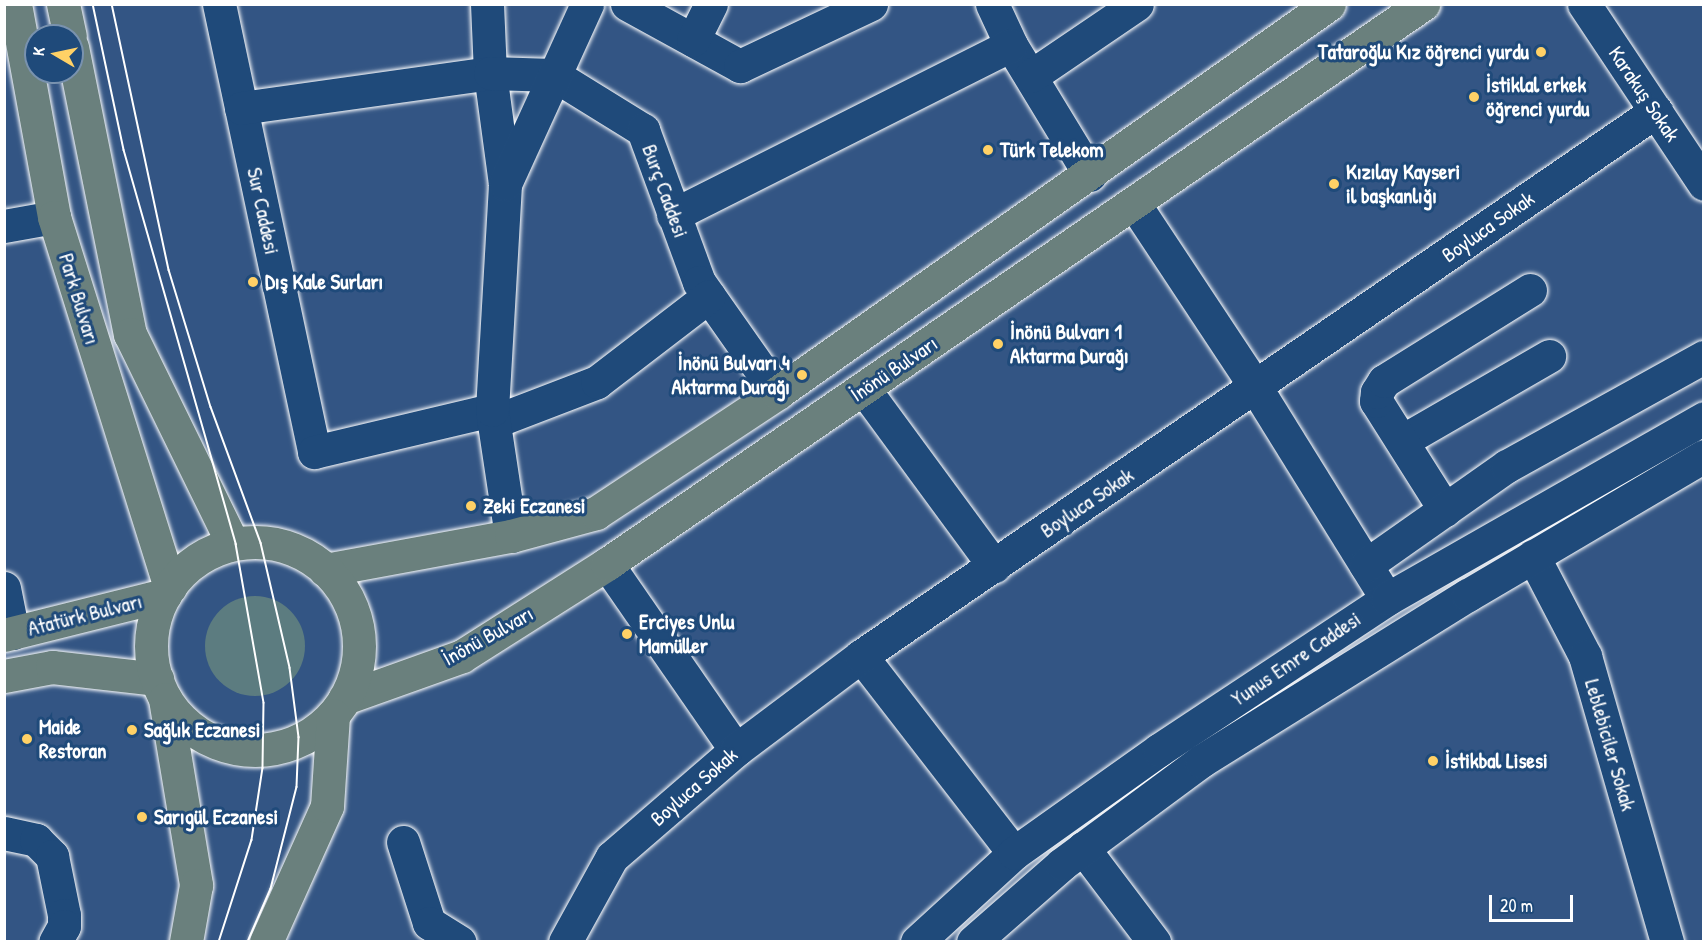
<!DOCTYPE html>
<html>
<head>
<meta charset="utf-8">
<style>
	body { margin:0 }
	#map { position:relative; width:1708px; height:946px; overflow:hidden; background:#1f4a7a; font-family:"Patrick Hand",sans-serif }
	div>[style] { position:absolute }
	.built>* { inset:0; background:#335584 }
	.green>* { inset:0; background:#5c7c80 }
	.round { border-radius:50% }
	.roads { filter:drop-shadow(0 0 2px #fff) drop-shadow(0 0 2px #fff) }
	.minor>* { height:33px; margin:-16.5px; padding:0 16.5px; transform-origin:16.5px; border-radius:16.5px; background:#1f4a7a }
	.major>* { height:33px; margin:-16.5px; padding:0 16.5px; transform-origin:16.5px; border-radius:16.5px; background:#6a807d }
	.highway>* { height:33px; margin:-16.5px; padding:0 16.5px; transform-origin:16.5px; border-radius:16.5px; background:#6a807d }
	.highway>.ring { margin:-16.5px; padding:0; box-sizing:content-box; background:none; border:33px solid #6a807d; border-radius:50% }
	.tram>* { height:1.5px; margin:-0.75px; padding:0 0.75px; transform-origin:0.75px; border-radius:0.75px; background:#fff }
	.dots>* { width:16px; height:16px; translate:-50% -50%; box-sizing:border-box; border:3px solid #1f4a7a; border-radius:50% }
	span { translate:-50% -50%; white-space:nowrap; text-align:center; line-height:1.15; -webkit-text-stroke:6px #1f4a7a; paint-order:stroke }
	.poi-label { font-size:21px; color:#fff; font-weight:700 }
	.right { translate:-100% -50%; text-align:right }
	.left { translate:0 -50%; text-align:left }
	.street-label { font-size:21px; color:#fff }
	.frame { position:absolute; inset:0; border:6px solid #fff; pointer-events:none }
	.north { position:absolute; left:24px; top:24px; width:60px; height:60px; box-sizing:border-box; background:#1f4a7a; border:2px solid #7992af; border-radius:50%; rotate:279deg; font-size:16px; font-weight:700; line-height:24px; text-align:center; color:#fff }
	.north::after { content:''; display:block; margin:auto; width:21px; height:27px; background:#ffd166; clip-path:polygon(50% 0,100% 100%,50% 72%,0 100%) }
	.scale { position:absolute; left:1489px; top:895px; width:84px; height:27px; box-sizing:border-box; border:3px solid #fff; border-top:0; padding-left:8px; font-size:18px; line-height:21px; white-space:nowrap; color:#fff; -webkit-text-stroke:4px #1f4a7a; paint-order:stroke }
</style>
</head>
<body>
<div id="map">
	<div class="built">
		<div style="clip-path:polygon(evenodd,5px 5px,1703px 5px,1703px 941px,5px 942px,5px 5px,36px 36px,72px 36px,72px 72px,36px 72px,36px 36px)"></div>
	</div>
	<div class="green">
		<div class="round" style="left:205px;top:596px;width:100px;height:100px"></div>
	</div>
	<div class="roads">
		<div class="minor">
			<div style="left:219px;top:4px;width:458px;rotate:78deg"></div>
			<div style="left:314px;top:452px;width:183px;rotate:-13.3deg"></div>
			<div style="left:487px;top:4px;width:69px;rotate:87.5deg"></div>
			<div style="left:490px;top:73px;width:112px;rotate:82.3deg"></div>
			<div style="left:627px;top:4px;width:129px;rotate:28.8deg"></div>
			<div style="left:740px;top:66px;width:145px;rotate:-25.3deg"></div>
			<div style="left:992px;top:4px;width:45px;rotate:65.1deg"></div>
			<div style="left:1011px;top:45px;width:152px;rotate:58.7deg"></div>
			<div style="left:1584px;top:4px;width:216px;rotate:56.3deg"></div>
			<div style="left:693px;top:40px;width:40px;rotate:-63.4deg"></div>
			<div style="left:1031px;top:76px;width:128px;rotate:-34.2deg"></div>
			<div style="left:241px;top:108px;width:251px;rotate:-8deg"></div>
			<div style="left:490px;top:73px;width:64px;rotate:1.8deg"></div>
			<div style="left:554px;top:75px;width:105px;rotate:31.7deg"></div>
			<div style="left:643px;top:130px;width:162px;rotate:69.8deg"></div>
			<div style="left:699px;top:282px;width:136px;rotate:54.9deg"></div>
			<div style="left:1135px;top:205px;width:219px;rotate:56.5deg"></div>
			<div style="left:1256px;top:388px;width:248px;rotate:58.2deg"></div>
			<div style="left:673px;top:215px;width:378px;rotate:-26.7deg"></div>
			<div style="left:4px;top:226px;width:51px;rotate:-10.2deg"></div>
			<div style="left:864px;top:389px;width:220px;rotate:53.7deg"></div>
			<div style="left:493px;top:422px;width:111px;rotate:-21deg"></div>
			<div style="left:597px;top:382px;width:141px;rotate:-37.5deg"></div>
			<div style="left:1402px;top:441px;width:170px;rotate:-30deg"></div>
			<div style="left:1445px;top:510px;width:129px;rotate:-122.3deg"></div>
			<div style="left:1376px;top:401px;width:9px;rotate:-84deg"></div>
			<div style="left:1377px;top:392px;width:13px;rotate:-58deg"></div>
			<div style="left:1384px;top:381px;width:172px;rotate:-31.9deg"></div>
			<div style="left:511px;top:536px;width:127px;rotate:-98.6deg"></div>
			<div style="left:492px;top:410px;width:226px;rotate:-86.7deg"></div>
			<div style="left:505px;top:184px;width:198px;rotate:-65.5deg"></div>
			<div style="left:1533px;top:556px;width:113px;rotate:62.5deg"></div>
			<div style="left:1585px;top:656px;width:298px;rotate:74deg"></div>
			<div style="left:607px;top:564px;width:226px;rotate:55.3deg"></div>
			<div style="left:1366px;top:565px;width:172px;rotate:-35.1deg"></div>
			<div style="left:1507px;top:466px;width:225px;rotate:-29deg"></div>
			<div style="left:4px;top:588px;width:46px;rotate:78.7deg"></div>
			<div style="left:861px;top:656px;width:249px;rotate:52.2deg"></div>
			<div style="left:4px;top:833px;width:33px;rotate:12deg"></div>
			<div style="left:36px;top:840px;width:23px;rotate:45deg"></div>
			<div style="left:52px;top:856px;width:60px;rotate:78.5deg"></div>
			<div style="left:64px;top:915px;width:11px;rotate:90deg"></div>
			<div style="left:64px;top:926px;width:18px;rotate:119deg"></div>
			<div style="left:403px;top:842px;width:85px;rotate:72.2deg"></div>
			<div style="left:429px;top:923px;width:36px;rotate:32deg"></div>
			<div style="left:1083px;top:848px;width:118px;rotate:52.9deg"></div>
			<div style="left:565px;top:942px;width:97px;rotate:-61.1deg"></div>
			<div style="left:612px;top:857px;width:164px;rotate:-40.8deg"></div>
			<div style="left:736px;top:750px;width:156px;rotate:-36.9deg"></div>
			<div style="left:861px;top:656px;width:964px;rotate:-34.43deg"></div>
			<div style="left:917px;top:942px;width:132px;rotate:-42.5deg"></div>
			<div style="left:1014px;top:853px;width:178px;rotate:-35.4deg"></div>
			<div style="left:1159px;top:750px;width:273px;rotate:-33.5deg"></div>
			<div style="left:1387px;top:599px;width:365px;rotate:-29.7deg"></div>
			<div style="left:973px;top:942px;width:118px;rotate:-41.2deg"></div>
			<div style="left:1062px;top:864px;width:173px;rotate:-36.5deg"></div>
			<div style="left:1201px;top:761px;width:314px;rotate:-31.9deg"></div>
			<div style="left:1468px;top:595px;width:274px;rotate:-30.5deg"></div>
		</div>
		<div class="major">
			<div style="left:325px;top:570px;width:189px;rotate:-10.4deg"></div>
			<div style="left:511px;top:536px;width:88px;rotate:-15.1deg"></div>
			<div style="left:596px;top:513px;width:217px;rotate:-33.5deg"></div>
			<div style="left:777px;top:393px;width:675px;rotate:-35.17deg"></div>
			<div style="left:4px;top:635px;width:166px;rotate:-14deg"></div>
			<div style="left:4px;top:676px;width:49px;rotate:-10.6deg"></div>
			<div style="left:52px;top:667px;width:106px;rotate:6.5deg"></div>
			<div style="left:345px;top:698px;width:124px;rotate:-19.7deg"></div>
			<div style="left:462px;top:656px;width:172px;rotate:-32.4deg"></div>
			<div style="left:607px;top:564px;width:990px;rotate:-34.46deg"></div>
		</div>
		<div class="highway">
			<div style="left:15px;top:4px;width:217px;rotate:79.6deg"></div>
			<div style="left:54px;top:217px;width:388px;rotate:72.6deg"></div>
			<div style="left:63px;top:4px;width:33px;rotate:78deg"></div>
			<div style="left:72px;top:47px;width:293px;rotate:78.6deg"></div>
			<div style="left:130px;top:334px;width:234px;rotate:63.9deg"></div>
			<div class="ring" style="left:151px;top:542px;width:175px;height:175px"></div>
			<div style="left:165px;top:699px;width:189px;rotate:80.5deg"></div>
			<div style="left:196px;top:885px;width:58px;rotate:100deg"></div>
			<div style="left:266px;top:942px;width:149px;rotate:-65.8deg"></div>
			<div style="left:327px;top:806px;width:91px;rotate:-86.2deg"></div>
		</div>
	</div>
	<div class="tram">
		<div style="left:93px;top:4px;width:149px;rotate:78deg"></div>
		<div style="left:124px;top:150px;width:410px;rotate:74.1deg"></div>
		<div style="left:236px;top:544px;width:161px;rotate:80deg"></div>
		<div style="left:264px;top:703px;width:65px;rotate:90.9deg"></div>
		<div style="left:263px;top:768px;width:73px;rotate:98.7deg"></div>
		<div style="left:252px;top:840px;width:107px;rotate:107.9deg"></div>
		<div style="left:112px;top:4px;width:272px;rotate:77.9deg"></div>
		<div style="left:169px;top:270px;width:143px;rotate:73deg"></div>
		<div style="left:211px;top:407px;width:145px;rotate:69.8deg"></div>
		<div style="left:261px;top:543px;width:128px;rotate:76.9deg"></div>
		<div style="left:290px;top:668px;width:70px;rotate:82.6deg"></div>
		<div style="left:299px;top:737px;width:50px;rotate:92.3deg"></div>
		<div style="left:297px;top:787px;width:105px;rotate:104.3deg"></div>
		<div style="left:271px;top:889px;width:58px;rotate:113.5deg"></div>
	</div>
	<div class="dots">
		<div style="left:1541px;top:52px;background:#ffd166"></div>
		<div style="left:1474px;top:97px;background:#ffd166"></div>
		<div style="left:988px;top:150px;background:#ffd166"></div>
		<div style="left:1334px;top:184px;background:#ffd166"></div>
		<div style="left:253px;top:282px;background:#ffd166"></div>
		<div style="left:998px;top:344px;background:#ffd166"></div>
		<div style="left:802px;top:375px;background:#ffd166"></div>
		<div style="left:471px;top:506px;background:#ffd166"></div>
		<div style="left:627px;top:634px;background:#ffd166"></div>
		<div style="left:132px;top:730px;background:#ffd166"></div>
		<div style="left:27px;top:739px;background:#ffd166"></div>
		<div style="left:1433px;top:761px;background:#ffd166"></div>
		<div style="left:142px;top:817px;background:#ffd166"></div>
	</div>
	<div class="poi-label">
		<span class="right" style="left:1529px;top:52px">Tataroğlu Kız öğrenci yurdu</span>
		<span class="left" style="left:1486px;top:97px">İstiklal erkek<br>öğrenci yurdu</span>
		<span class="left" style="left:1000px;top:150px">Türk Telekom</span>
		<span class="left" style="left:1346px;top:184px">Kızılay Kayseri<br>il başkanlığı</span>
		<span class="left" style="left:265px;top:282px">Dış Kale Surları</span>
		<span class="left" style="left:1010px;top:344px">İnönü Bulvarı 1<br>Aktarma Durağı</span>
		<span class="right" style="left:790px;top:375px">İnönü Bulvarı 4<br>Aktarma Durağı</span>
		<span class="left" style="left:483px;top:506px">Zeki Eczanesi</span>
		<span class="left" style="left:639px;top:634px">Erciyes Unlu<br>Mamüller</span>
		<span class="left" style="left:39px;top:739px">Maide<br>Restoran</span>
		<span class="left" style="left:144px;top:730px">Sağlık Eczanesi</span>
		<span class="left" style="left:1445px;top:761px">İstikbal Lisesi</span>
		<span class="left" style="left:154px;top:817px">Sarıgül Eczanesi</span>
	</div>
	<div class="street-label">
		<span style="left:1644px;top:94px;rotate:56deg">Karakuş Sokak</span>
		<span style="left:665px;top:191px;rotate:70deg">Burç Caddesi</span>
		<span style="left:263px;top:211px;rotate:78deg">Sur Caddesi</span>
		<span style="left:1488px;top:227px;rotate:-35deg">Boyluca Sokak</span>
		<span style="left:79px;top:299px;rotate:73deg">Park Bulvarı</span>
		<span style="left:894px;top:369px;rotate:-34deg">İnönü Bulvarı</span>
		<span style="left:1087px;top:503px;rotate:-34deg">Boyluca Sokak</span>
		<span style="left:85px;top:615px;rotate:-14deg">Atatürk Bulvarı</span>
		<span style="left:488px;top:636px;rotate:-29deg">İnönü Bulvarı</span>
		<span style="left:1296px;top:659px;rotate:-34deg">Yunus Emre Caddesi</span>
		<span style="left:1610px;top:745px;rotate:74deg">Leblebiciler Sokak</span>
		<span style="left:694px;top:787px;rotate:-41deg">Boyluca Sokak</span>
	</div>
	<div class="frame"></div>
	<div class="north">K</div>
	<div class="scale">20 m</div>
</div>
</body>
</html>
